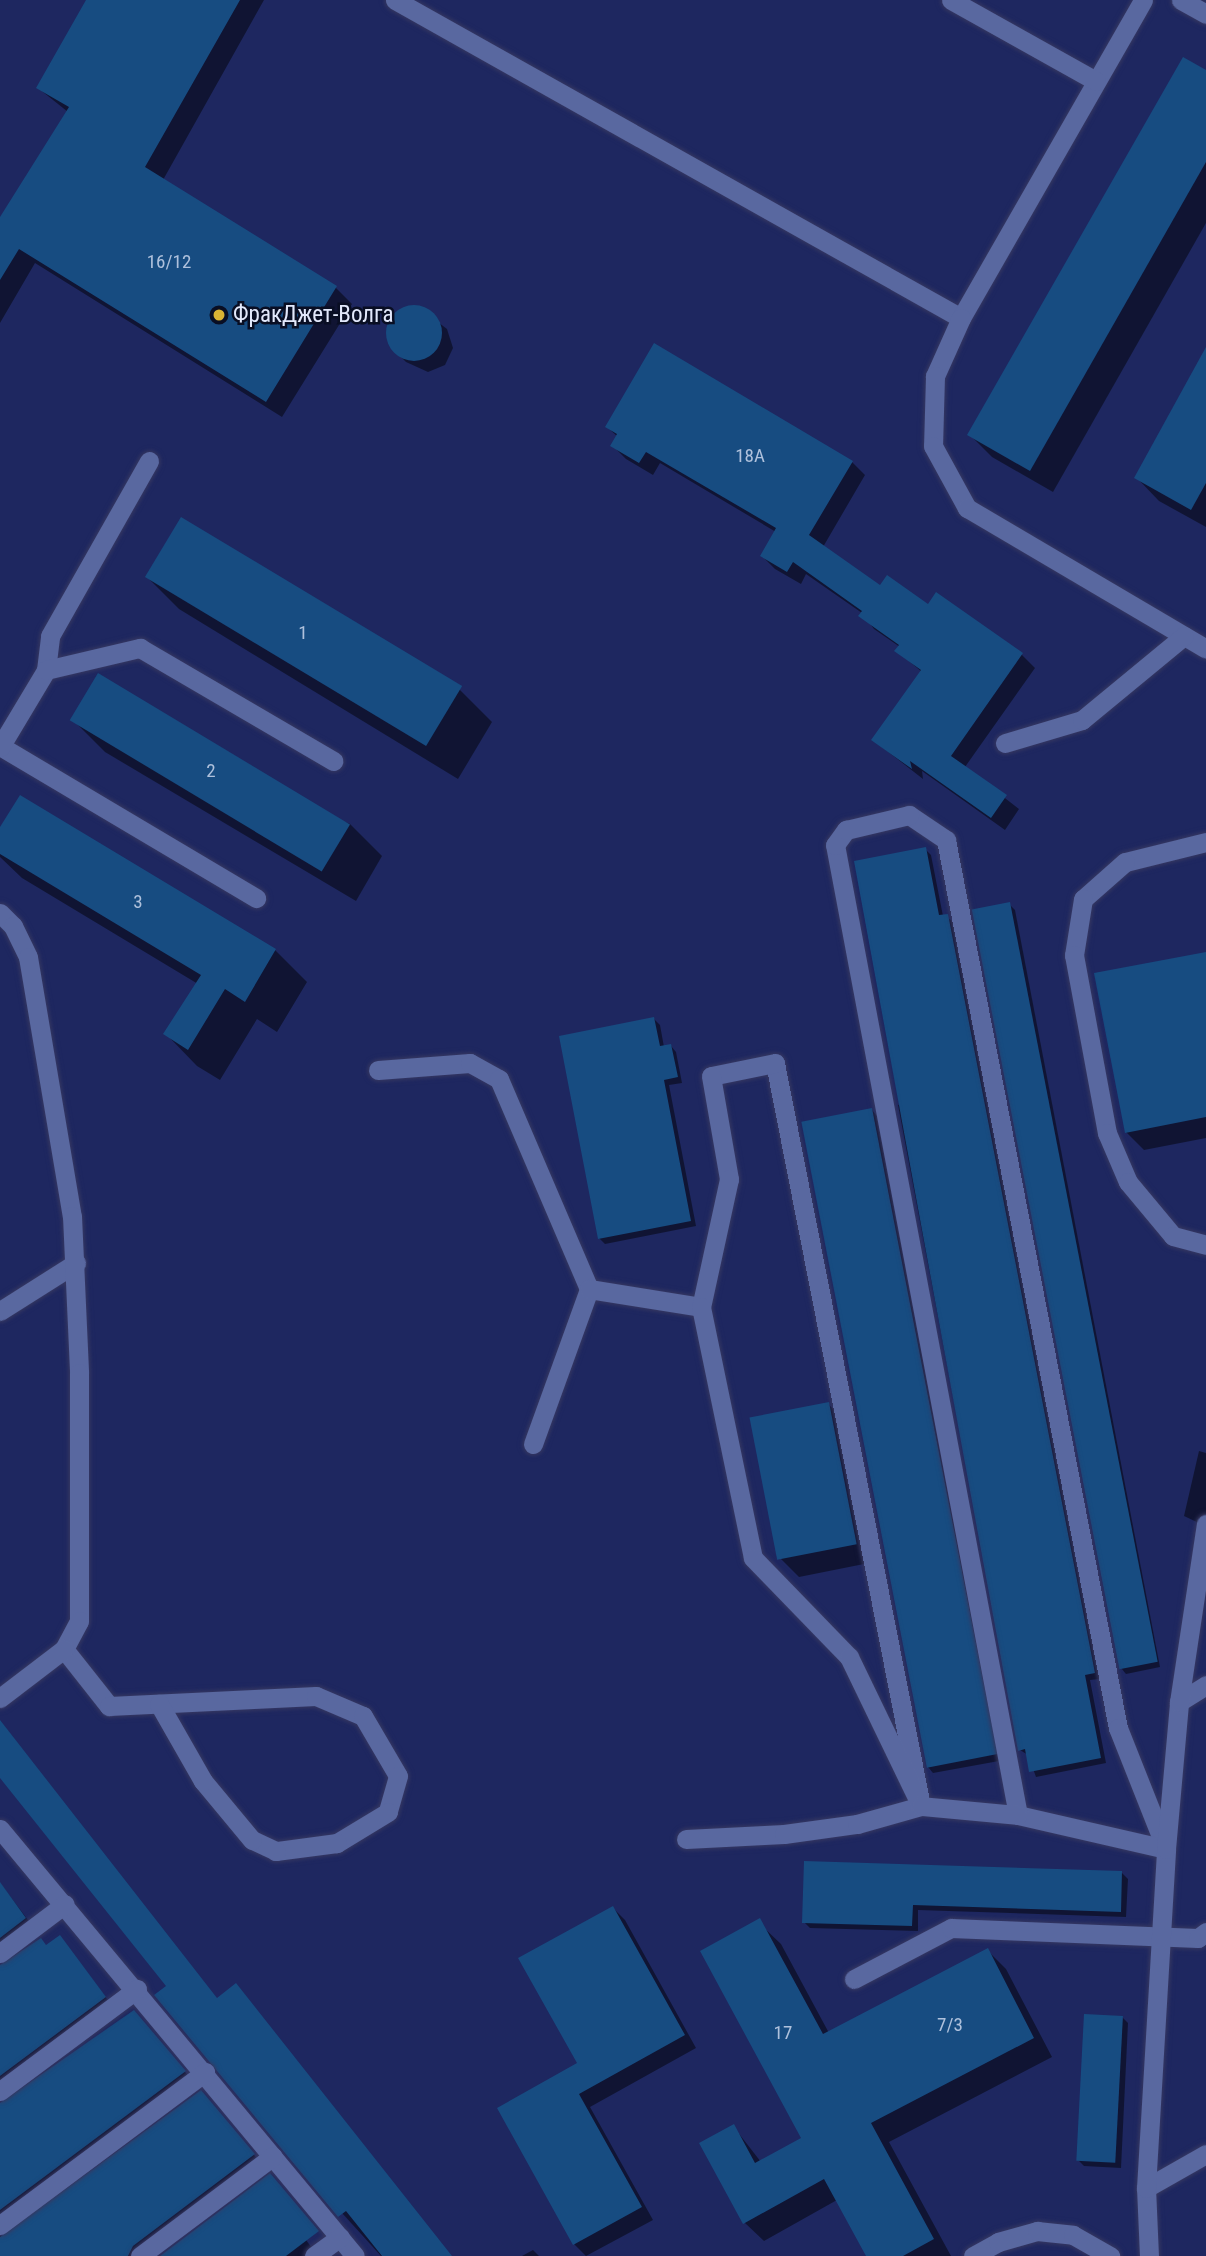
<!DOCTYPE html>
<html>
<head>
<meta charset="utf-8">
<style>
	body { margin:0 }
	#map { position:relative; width:1206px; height:2256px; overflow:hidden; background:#182152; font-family:"Roboto Condensed",sans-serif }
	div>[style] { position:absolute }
	.built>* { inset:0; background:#1e2760; transform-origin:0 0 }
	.shadow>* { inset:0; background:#0007 }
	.building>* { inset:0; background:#174c81; transform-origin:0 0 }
	.round { border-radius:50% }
	.roads { filter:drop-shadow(0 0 2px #363861) drop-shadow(0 0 2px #363861) }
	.service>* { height:19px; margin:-9.5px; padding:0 9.5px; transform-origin:9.5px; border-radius:9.5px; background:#5968a0 }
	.minor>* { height:19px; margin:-9.5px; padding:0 9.5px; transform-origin:9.5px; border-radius:9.5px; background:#5968a0 }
	.dots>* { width:19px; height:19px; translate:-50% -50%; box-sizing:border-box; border:4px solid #090e23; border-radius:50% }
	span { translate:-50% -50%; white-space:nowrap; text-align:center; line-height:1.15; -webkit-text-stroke:5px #090e23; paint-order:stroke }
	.number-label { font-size:19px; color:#afc1dc }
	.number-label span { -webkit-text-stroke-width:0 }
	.poi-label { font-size:23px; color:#e2e8fb }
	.left { translate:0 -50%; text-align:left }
</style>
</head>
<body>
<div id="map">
	<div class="built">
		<div style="left:0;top:0;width:1206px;height:2256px"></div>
	</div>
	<div class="shadow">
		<div style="clip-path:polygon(88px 0,264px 0,163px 180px,336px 288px,352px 304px,282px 417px,35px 263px,0 323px,0 220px,68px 112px,38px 88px)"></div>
		<div style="clip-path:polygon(1206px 72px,1206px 223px,1053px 492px,992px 457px,970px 435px)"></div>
		<div style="clip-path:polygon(418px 307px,447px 329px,453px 348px,445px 365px,428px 372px,406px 362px,393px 349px,388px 331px,395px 314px)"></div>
		<div style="clip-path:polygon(1206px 351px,1206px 527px,1159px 501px,1136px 477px)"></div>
		<div style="clip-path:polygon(607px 427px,852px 462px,865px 475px,823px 547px,880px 587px,1022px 655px,1035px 668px,965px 767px,1019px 809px,1005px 830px,922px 771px,923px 779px,873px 740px,922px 672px,897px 651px,900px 647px,874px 629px,862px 613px,806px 574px,801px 584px,775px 569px,762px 556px,776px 532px,660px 463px,653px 475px,626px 459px,613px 446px,618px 437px)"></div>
		<div style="clip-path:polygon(181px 520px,460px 690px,492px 722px,458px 779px,179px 609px,147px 577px)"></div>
		<div style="clip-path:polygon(73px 720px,350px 824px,382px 856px,356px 901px,105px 752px)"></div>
		<div style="clip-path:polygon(20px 797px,275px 950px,307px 982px,277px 1032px,257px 1019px,220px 1080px,197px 1066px,166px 1034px,198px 984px,22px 878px,0 857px,0 831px)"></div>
		<div style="clip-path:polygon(925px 849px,931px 855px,943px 916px,953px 921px,1100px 1679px,1090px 1680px,1106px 1763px,1036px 1777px,1028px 1755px,1020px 1750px,898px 1105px,902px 1104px)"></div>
		<div style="clip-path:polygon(1009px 904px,1015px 910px,1160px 1667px,1126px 1674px,1121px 1668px)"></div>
		<div style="clip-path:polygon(1206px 954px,1206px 1138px,1144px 1150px,1126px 1132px)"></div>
		<div style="clip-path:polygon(654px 1019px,660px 1025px,664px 1047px,671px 1046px,676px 1052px,682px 1083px,669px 1085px,696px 1226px,605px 1244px,599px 1238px)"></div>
		<div style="clip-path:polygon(872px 1110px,877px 1116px,999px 1761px,933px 1773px,928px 1767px)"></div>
		<div style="clip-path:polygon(828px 1404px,847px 1422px,874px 1562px,799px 1577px,781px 1559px)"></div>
		<div style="clip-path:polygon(1199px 1451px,1206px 1453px,1206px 1522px,1201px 1524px,1184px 1516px)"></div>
		<div style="clip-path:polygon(0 1721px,217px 2000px,451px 2256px,381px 2256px,294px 2160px,168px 1986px,0 1776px)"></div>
		<div style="clip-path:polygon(806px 1863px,1122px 1873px,1128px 1879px,1126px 1917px,918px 1910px,918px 1931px,810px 1928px,804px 1922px)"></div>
		<div style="clip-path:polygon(0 1883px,31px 1924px,0 1947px)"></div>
		<div style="clip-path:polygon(613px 1908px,625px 1920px,696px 2048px,590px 2107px,653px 2220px,586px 2256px,574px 2244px,579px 2064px)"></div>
		<div style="clip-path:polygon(761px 1925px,781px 1944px,829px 2033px,987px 1950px,1006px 1969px,1052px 2057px,889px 2142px,951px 2256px,868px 2256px,837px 2200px,764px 2241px,745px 2223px,733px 2126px,761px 2162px,804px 2139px)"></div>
		<div style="clip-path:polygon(65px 1943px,110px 2003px,0 2085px,0 1966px)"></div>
		<div style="clip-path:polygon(1122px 2017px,1128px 2023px,1121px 2168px,1084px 2166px,1078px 2160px)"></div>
		<div style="clip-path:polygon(140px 2018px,190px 2078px,0 2219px,0 2104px)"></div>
		<div style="clip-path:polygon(207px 2098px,259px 2161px,136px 2256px,0 2256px,0 2236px,8px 2237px)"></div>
		<div style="clip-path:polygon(270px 2190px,314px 2251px,309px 2256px,163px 2256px)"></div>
		<div style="clip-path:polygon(533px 2250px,539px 2256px,522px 2256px)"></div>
	</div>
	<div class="building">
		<div style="clip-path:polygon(86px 0,240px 0,145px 167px,337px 286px,266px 402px,19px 249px,0 280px,0 217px,69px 107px,36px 88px)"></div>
		<div style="clip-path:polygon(1183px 57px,1206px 70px,1206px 162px,1030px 471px,967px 435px)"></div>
		<div class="round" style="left:386px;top:305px;width:56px;height:56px"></div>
		<div style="clip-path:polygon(654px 343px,853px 461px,809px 535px,880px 585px,887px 575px,928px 604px,936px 592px,1023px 653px,951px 756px,1007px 795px,991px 818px,910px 761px,912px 769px,871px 740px,921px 670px,894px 651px,899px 645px,858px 616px,862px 611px,793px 562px,787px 572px,760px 556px,776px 528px,646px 452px,639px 463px,610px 446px,617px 434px,605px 427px)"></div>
		<div style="clip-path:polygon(1206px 347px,1206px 483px,1191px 510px,1134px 478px)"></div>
		<div style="left:181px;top:517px;width:328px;height:70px;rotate:31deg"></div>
		<div style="left:98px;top:673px;width:294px;height:55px;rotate:31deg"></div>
		<div style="clip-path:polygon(20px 795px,276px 949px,245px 1002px,225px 989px,188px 1050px,163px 1034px,201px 975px,0 854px,0 827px)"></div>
		<div style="clip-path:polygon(926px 847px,939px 915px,948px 914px,1095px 1673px,1085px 1675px,1101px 1758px,1029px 1772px,1025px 1749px,1018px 1751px,854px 861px)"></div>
		<div style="left:1010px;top:902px;width:774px;height:39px;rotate:79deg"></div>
		<div style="clip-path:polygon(1206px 952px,1206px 1117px,1125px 1133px,1094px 973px)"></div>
		<div style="clip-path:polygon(654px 1017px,660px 1046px,671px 1044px,678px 1077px,664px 1080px,691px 1221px,598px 1239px,559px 1036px)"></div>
		<div style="left:872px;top:1108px;width:658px;height:72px;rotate:79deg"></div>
		<div style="left:829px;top:1402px;width:145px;height:81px;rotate:79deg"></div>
		<div style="clip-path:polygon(0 1720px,217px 1998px,236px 1983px,452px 2256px,382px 2256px,346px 2211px,338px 2217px,154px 1995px,166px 1986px,0 1778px)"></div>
		<div style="clip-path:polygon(804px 1861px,1122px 1871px,1121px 1912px,913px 1905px,912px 1926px,802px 1923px)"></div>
		<div style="clip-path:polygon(0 1882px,26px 1918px,0 1938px)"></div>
		<div style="clip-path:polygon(613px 1906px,685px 2035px,579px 2094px,642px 2207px,573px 2245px,497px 2108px,577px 2063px,518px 1958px)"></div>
		<div style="clip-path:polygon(760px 1918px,823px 2034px,988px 1948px,1034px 2038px,871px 2123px,934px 2239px,903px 2256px,866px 2256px,824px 2179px,743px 2224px,699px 2143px,734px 2124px,755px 2163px,801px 2138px,700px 1951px)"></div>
		<div style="clip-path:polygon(60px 1935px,106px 1997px,0 2076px,0 1965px,41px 1938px,46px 1945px)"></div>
		<div style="clip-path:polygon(134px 2010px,186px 2071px,0 2210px,0 2103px)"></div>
		<div style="left:1084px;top:2014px;width:39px;height:147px;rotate:3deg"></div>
		<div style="clip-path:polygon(201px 2090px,255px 2154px,133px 2246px,128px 2256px,0 2256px,0 2237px)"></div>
		<div style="clip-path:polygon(270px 2173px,319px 2231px,286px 2256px,160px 2256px)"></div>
	</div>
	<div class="roads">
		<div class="service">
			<div style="left:395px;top:0;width:649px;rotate:29.33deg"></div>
			<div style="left:961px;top:318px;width:366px;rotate:-60.2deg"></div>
			<div style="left:951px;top:0;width:166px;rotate:29.2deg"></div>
			<div style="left:1181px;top:0;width:29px;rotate:29deg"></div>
			<div style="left:961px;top:318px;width:64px;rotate:114.1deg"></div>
			<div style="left:935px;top:376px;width:70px;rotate:91.6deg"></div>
			<div style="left:933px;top:446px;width:71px;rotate:61.3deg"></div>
			<div style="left:967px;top:508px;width:277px;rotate:30.5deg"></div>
			<div style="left:46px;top:670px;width:34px;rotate:-83deg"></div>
			<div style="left:50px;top:636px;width:201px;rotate:-60.5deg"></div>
			<div style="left:1005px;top:743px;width:80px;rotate:-16.6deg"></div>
			<div style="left:1082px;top:720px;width:132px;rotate:-39.5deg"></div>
			<div style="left:0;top:746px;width:298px;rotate:30.7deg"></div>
			<div style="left:0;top:747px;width:90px;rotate:-59.1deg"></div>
			<div style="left:46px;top:670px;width:97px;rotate:-13.2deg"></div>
			<div style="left:140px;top:648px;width:224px;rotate:30.3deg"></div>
			<div style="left:909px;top:815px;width:45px;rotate:34deg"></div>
			<div style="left:946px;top:840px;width:905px;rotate:79.04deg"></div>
			<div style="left:1118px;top:1728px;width:130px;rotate:68.4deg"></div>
			<div style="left:1166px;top:1849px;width:152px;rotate:-167.1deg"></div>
			<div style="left:1018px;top:1815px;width:987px;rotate:-100.68deg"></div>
			<div style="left:835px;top:845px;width:19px;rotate:-54deg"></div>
			<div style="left:846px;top:830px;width:65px;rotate:-13.4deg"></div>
			<div style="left:1206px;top:842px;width:83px;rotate:166.1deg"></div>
			<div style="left:1125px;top:862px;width:56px;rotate:138.6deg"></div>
			<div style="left:1083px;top:899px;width:57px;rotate:99.1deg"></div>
			<div style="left:1074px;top:955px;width:181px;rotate:79.5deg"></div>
			<div style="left:1107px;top:1133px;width:53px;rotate:66.8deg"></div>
			<div style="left:1128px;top:1182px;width:70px;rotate:50.2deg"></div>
			<div style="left:1173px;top:1236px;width:34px;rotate:15deg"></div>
			<div style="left:378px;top:1070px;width:92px;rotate:-4.4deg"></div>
			<div style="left:470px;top:1063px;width:33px;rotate:29deg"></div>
			<div style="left:499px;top:1079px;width:228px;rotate:66.8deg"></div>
			<div style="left:0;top:1311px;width:90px;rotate:-32.3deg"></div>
			<div style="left:533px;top:1444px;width:165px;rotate:-70.1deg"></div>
			<div style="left:589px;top:1289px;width:113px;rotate:9.1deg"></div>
			<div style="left:64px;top:1649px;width:73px;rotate:51.7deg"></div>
			<div style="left:109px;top:1706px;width:207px;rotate:-2.8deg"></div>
			<div style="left:316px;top:1696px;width:51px;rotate:23.1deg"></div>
			<div style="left:363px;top:1716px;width:69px;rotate:59.7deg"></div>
			<div style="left:398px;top:1776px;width:37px;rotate:106deg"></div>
			<div style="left:388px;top:1812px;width:60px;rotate:148.7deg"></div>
			<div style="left:337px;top:1843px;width:62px;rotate:172.5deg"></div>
			<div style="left:276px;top:1851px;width:26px;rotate:-155deg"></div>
			<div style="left:252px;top:1840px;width:77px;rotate:-129.7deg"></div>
			<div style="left:203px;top:1781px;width:89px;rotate:-119.7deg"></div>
			<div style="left:1179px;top:1702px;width:32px;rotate:-32deg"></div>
			<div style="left:0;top:1829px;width:555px;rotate:50.26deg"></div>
			<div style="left:686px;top:1839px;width:98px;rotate:-2.9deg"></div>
			<div style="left:784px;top:1834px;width:74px;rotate:-7.8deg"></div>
			<div style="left:857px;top:1824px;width:66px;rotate:-15.7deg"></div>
			<div style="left:921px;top:1806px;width:757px;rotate:-101.12deg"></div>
			<div style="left:775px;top:1063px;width:65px;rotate:168.5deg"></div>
			<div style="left:711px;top:1076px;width:105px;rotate:80.1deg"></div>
			<div style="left:729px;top:1179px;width:131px;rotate:102.3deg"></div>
			<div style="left:701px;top:1307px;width:256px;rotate:78.3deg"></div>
			<div style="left:753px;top:1558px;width:138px;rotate:45.9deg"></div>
			<div style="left:849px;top:1657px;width:165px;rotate:64.2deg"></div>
			<div style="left:921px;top:1806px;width:97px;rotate:5.3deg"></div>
			<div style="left:0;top:1953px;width:81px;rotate:-37deg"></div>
			<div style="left:854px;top:1979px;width:110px;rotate:-27.7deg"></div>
			<div style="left:951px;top:1928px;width:247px;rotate:2.3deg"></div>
			<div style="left:1198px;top:1938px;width:10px;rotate:-37deg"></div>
			<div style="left:0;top:2091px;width:171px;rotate:-36.7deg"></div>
			<div style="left:1146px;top:2188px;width:69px;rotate:-29.5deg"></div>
			<div style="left:0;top:2225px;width:256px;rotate:-36.7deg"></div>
			<div style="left:140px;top:2256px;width:166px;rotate:-36.9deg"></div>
			<div style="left:314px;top:2256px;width:32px;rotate:-36deg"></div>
			<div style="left:973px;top:2256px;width:29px;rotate:-29deg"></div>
			<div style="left:998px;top:2242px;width:41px;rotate:-15.8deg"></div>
			<div style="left:1037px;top:2231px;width:36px;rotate:6deg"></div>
			<div style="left:1073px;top:2235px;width:43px;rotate:29.6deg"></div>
			<div style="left:1149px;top:2256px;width:68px;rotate:-92.5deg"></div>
			<div style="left:1146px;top:2188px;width:340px;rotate:-86.6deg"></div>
			<div style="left:1166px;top:1849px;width:148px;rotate:-84.9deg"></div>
			<div style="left:1179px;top:1702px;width:180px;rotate:-81.4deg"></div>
		</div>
		<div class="minor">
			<div style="left:0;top:913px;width:18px;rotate:45deg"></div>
			<div style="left:13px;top:926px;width:34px;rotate:64deg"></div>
			<div style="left:28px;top:957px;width:263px;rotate:80.4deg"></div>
			<div style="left:72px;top:1216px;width:157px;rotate:87.4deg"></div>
			<div style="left:79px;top:1373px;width:248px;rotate:90deg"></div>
			<div style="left:79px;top:1621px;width:32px;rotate:118deg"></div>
			<div style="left:64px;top:1649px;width:81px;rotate:142.6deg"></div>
		</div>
	</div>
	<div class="dots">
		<div style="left:219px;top:315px;background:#d9b334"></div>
	</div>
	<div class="number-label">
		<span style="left:169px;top:262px">16/12</span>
		<span style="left:750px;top:456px">18А</span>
		<span style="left:303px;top:633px">1</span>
		<span style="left:211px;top:771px">2</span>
		<span style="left:138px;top:902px">3</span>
		<span style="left:950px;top:2025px">7/3</span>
		<span style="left:783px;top:2033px">17</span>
	</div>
	<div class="poi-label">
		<span class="left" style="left:233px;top:315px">ФракДжет-Волга</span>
	</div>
</div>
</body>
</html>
